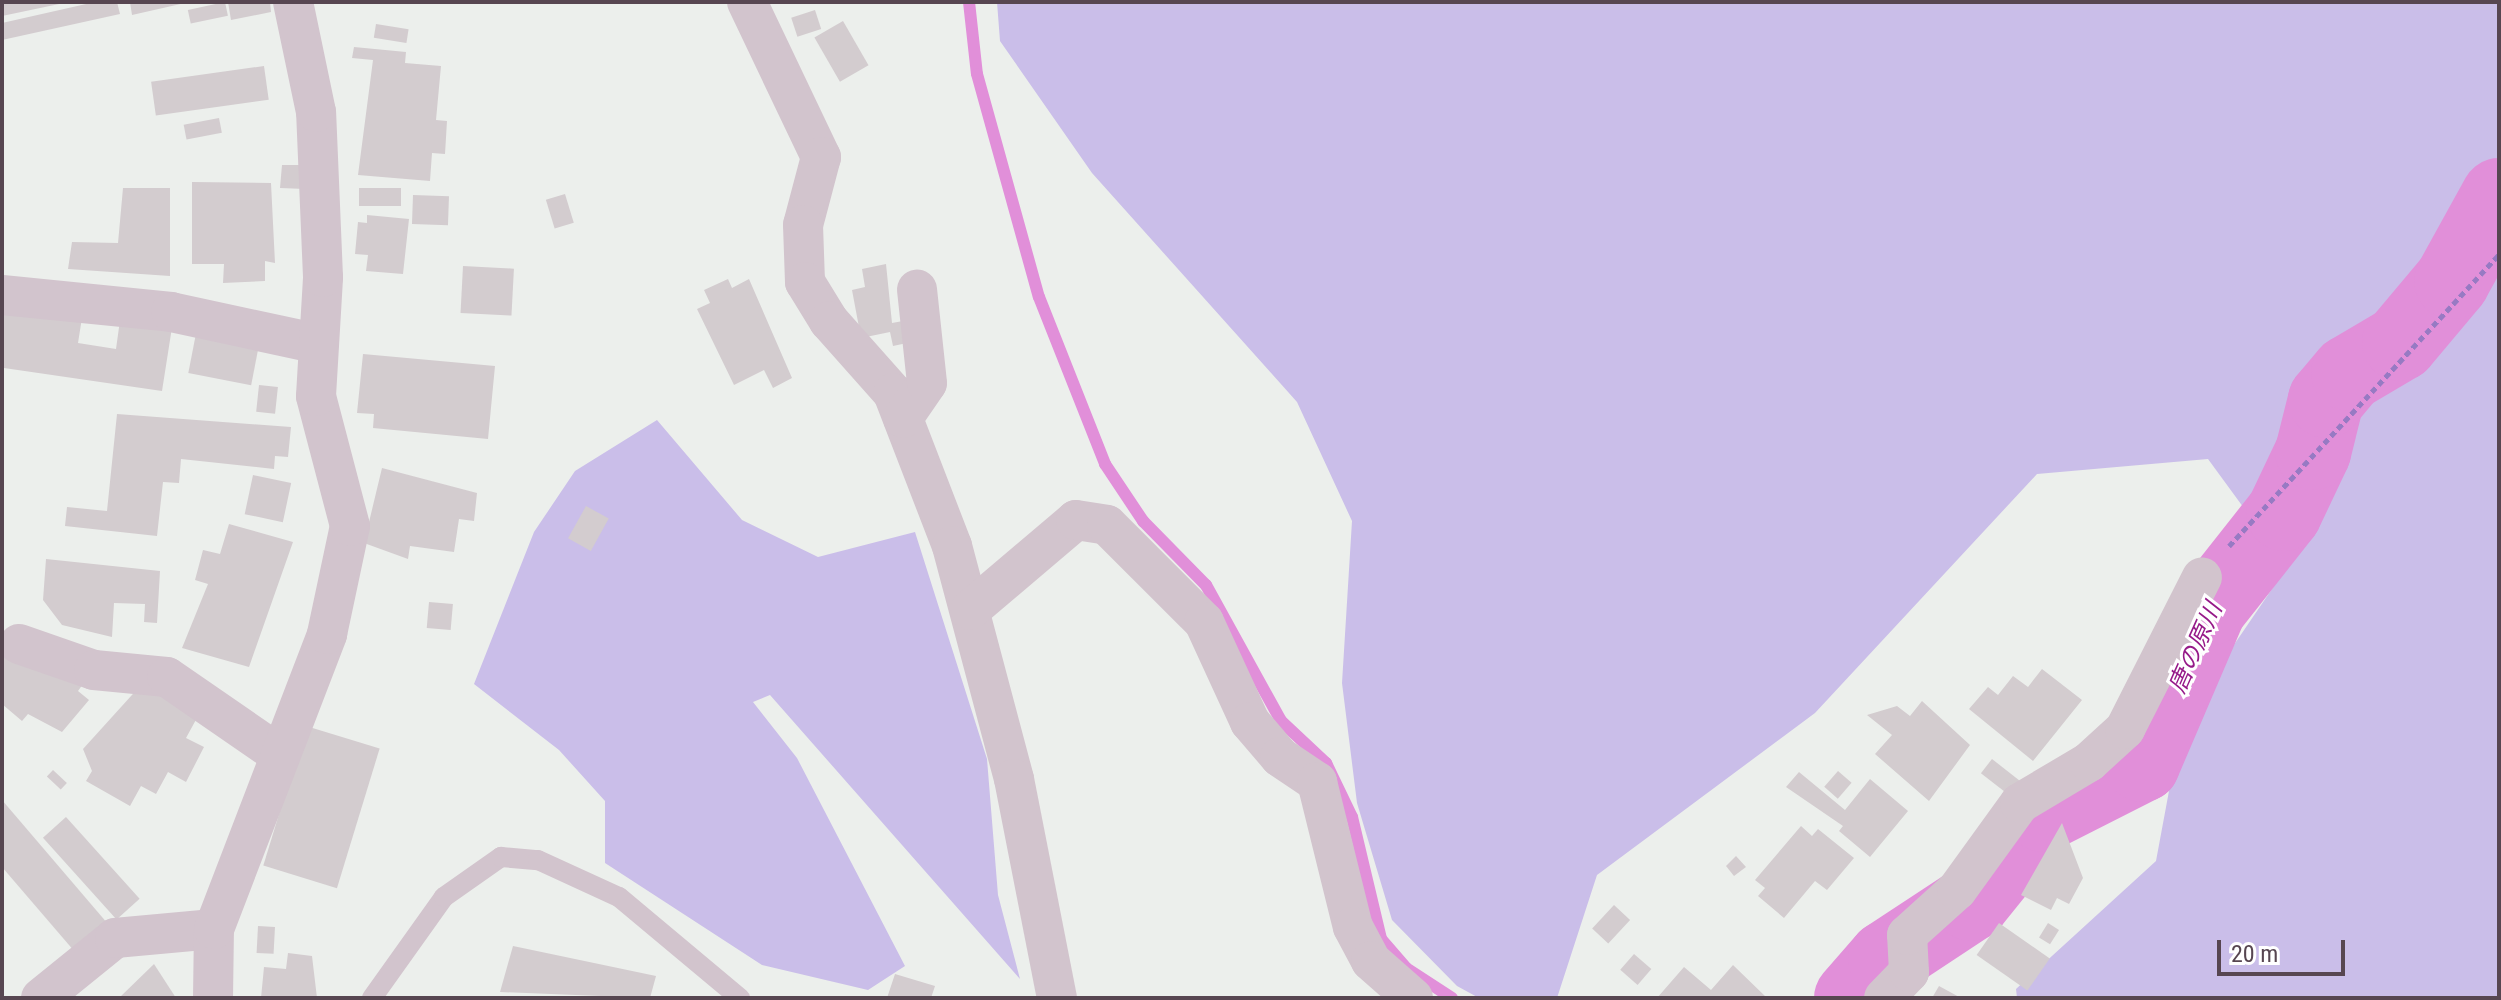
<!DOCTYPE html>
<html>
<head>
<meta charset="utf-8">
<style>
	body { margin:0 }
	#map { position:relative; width:2501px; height:1000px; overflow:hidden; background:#ecefec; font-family:"Roboto Condensed","Noto Sans JP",sans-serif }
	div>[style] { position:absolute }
	.green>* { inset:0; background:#cabee9 }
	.stream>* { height:12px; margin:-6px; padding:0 6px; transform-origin:6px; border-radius:6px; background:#e18fd9 }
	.river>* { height:76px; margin:-38px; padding:0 38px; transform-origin:38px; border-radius:38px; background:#e18fd9 }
	.building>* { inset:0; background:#d3cccf; transform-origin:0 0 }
	.path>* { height:5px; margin-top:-2.5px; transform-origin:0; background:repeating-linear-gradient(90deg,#977ac3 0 6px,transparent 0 10px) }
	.service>* { height:20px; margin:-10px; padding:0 10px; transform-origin:10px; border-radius:10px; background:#d2c4cd }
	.minor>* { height:40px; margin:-20px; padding:0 20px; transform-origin:20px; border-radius:20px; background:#d2c4cd }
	span { translate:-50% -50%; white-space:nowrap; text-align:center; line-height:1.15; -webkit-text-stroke:6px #fff; paint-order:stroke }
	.water-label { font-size:24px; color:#961a89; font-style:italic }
	.frame { position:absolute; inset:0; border:4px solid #574651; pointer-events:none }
	.scale { position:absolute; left:2217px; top:940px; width:128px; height:36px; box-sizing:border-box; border:4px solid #574651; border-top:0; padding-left:10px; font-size:24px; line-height:28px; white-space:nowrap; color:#574651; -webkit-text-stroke:6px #fff; paint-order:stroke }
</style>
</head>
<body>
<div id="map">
	<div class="green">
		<div style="clip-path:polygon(997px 2px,2499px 2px,2499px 998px,2017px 998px,2016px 989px,2156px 861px,2182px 721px,2287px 567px,2208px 459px,2037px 474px,1815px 713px,1597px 875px,1557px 998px,1479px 998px,1457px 986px,1392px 920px,1357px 803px,1342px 683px,1352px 521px,1297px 402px,1092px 173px,1000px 41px)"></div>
		<div style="clip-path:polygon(657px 420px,742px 520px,818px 557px,915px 532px,987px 759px,998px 895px,1020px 979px,770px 695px,753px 702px,797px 758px,905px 966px,868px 990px,762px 965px,605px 863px,605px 801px,559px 750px,474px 684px,534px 532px,575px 471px)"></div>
	</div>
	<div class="stream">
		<div style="left:969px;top:2px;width:72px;rotate:83.7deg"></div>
		<div style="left:977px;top:74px;width:231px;rotate:74.5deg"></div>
		<div style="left:1039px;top:297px;width:180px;rotate:68.4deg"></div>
		<div style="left:1105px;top:464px;width:69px;rotate:56.3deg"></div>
		<div style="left:1143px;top:521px;width:90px;rotate:45.5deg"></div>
		<div style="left:1206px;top:585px;width:155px;rotate:61.1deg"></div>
		<div style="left:1281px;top:721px;width:62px;rotate:43deg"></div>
		<div style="left:1326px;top:763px;width:60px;rotate:64.3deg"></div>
		<div style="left:1352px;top:817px;width:125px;rotate:76.6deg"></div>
		<div style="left:1381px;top:939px;width:38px;rotate:49deg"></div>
		<div style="left:1406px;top:968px;width:55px;rotate:33.1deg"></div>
	</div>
	<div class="river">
		<div style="left:1852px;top:998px;width:52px;rotate:-48.9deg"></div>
		<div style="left:1886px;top:959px;width:102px;rotate:-33.4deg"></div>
		<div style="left:1971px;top:903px;width:114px;rotate:-51deg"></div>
		<div style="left:2043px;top:814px;width:111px;rotate:-26.8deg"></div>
		<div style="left:2142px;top:764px;width:170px;rotate:-66.8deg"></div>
		<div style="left:2209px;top:608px;width:121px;rotate:-51.7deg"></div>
		<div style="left:2284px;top:513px;width:68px;rotate:-64.6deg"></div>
		<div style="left:2313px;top:452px;width:54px;rotate:-76deg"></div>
		<div style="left:2326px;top:400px;width:35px;rotate:-50deg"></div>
		<div style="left:2349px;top:373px;width:59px;rotate:-30.5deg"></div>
		<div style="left:2400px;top:343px;width:81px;rotate:-50deg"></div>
		<div style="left:2452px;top:281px;width:97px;rotate:-61.1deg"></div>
	</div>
	<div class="building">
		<div style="clip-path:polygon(2px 2px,64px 2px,64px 3px,2px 16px)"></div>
		<div style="clip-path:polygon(95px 2px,117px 2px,120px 14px,2px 40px,2px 23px)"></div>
		<div style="clip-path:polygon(130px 2px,185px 2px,185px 3px,132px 15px)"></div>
		<div style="left:225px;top:2px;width:14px;height:38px;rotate:78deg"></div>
		<div style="clip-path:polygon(228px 2px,270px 2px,271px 12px,231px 20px)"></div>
		<div style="left:815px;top:10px;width:20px;height:25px;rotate:72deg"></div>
		<div style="left:843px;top:21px;width:51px;height:33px;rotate:60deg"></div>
		<div style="left:376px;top:24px;width:33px;height:14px;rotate:9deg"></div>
		<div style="clip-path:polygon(354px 47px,406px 52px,405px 63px,441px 66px,436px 120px,447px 121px,445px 154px,432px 153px,430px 181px,358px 175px,373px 60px,352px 58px)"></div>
		<div style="left:264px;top:66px;width:34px;height:114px;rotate:82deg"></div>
		<div style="left:219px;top:118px;width:15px;height:36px;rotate:79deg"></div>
		<div style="clip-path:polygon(282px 165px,304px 165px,305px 189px,280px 188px)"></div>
		<div style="clip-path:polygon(192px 182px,271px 183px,275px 263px,265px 261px,265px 281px,223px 283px,224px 264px,192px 264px)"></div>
		<div style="clip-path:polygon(123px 188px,170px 188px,170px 276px,68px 269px,72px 242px,118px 243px)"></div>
		<div style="left:401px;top:188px;width:18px;height:42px;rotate:90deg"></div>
		<div style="left:565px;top:194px;width:30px;height:20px;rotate:73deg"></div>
		<div style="left:413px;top:195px;width:36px;height:29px;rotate:2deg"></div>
		<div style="clip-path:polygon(367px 215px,409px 219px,403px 274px,366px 271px,368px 255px,355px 254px,358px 222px,367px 223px)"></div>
		<div style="clip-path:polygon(886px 264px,892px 323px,903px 321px,907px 343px,893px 346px,890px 332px,861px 338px,852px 290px,865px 287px,862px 269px)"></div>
		<div style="left:463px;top:266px;width:51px;height:47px;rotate:3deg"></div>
		<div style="clip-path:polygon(728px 279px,732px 288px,749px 279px,792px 378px,773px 388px,764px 370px,734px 385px,697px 309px,710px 303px,704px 290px)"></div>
		<div style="clip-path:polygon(2px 301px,84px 305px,78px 343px,116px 349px,121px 313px,173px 321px,162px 391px,4px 368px)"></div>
		<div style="left:199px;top:318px;width:64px;height:56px;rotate:11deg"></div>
		<div style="clip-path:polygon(363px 354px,495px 366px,488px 439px,373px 428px,374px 414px,357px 413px)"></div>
		<div style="left:259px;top:385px;width:19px;height:27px;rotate:6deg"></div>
		<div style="clip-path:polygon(117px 414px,291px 427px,288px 457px,275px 456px,274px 469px,181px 459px,179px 483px,163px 482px,157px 536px,65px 526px,67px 507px,107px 511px)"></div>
		<div style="clip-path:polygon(382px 468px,477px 493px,474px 521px,459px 519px,454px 552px,410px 546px,408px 559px,364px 543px)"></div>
		<div style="left:253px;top:475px;width:39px;height:40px;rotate:12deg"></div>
		<div style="left:586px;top:506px;width:26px;height:37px;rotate:29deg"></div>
		<div style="clip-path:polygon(229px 524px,293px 542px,249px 667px,182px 648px,208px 584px,195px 580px,203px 550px,220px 554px)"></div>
		<div style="clip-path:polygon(46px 559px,160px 571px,157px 623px,144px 622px,145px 604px,114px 603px,112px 637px,62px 625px,43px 600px)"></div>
		<div style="left:429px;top:602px;width:24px;height:26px;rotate:5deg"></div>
		<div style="clip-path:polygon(2px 630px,83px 684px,78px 691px,89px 700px,62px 732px,28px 714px,22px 721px,2px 704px)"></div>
		<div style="clip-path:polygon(2042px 669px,2082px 700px,2033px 761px,1969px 709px,1988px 687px,1998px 695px,2013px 676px,2028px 687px)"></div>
		<div style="clip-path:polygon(141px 685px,198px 716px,186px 738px,204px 747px,186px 782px,168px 772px,156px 794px,141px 786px,130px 806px,86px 781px,92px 771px,83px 749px)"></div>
		<div style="clip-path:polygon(1922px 701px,1970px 745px,1929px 801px,1875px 754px,1892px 735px,1867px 715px,1897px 706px,1910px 716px)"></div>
		<div style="left:306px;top:726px;width:77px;height:146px;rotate:17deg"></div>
		<div style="left:1992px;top:759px;width:36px;height:18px;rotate:38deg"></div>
		<div style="left:53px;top:770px;width:19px;height:9px;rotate:43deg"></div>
		<div style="left:1838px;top:771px;width:18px;height:21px;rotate:41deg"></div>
		<div style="clip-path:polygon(1799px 772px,1845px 810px,1870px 779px,1908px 811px,1870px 857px,1839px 831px,1843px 826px,1786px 787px)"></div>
		<div style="clip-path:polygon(2px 800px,108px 924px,75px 952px,2px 867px)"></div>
		<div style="left:66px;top:817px;width:110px;height:31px;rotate:48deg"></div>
		<div style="clip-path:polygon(2062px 823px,2083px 878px,2069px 904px,2057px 898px,2051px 910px,2021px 895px)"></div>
		<div style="clip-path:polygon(1801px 826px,1812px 836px,1818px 829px,1854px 858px,1827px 890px,1815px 881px,1784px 918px,1758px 896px,1765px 888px,1755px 880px)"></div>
		<div style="clip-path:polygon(1736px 856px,1746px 867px,1734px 876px,1726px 866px)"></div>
		<div style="left:1614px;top:905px;width:22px;height:32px;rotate:43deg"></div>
		<div style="left:1999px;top:923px;width:62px;height:39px;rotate:35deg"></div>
		<div style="left:2048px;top:923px;width:13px;height:17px;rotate:32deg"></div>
		<div style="left:258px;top:926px;width:17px;height:27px;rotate:3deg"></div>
		<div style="clip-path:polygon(513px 946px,656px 976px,650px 998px,500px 992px)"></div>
		<div style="clip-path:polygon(288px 953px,312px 956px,317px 998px,261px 998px,264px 967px,286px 969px)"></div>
		<div style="left:1634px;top:954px;width:23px;height:21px;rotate:41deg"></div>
		<div style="clip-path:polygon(154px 964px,176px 998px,119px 998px)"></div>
		<div style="clip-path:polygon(1733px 965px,1767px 998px,1657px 998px,1684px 967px,1711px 990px)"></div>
		<div style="clip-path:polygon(895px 974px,935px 986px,931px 998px,887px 998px)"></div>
		<div style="clip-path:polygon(1939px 986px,1961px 998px,1932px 998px)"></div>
	</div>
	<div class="path">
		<div style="left:2229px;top:546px;width:398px;rotate:-47.2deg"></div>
	</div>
	<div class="service">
		<div style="left:372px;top:998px;width:124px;rotate:-54.5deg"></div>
		<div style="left:444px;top:897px;width:70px;rotate:-35.1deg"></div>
		<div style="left:501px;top:857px;width:37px;rotate:5deg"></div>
		<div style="left:538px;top:860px;width:89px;rotate:24.6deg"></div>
		<div style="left:619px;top:897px;width:158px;rotate:39.9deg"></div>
	</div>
	<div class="minor">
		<div style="left:747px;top:2px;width:172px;rotate:64.5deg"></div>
		<div style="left:821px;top:157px;width:70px;rotate:104.8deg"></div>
		<div style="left:803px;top:225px;width:57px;rotate:88deg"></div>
		<div style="left:805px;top:282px;width:46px;rotate:58.4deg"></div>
		<div style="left:829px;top:321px;width:96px;rotate:48.4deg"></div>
		<div style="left:893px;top:393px;width:164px;rotate:68.9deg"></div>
		<div style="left:952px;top:546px;width:241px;rotate:75.1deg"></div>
		<div style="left:1014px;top:779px;width:223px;rotate:78.9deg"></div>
		<div style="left:2px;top:295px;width:170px;rotate:5.7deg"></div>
		<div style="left:171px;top:312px;width:151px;rotate:12.2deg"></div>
		<div style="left:903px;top:418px;width:42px;rotate:-55.6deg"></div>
		<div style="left:927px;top:383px;width:94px;rotate:-96.1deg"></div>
		<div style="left:970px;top:610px;width:139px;rotate:-40.3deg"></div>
		<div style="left:1076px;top:520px;width:31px;rotate:9deg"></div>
		<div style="left:1107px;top:525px;width:137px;rotate:45deg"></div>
		<div style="left:1204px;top:622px;width:110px;rotate:65.3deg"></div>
		<div style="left:1250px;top:722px;width:46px;rotate:49.4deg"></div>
		<div style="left:1280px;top:757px;width:45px;rotate:34deg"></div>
		<div style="left:1317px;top:782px;width:149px;rotate:76.1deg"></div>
		<div style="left:1353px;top:927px;width:38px;rotate:62deg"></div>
		<div style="left:1371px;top:961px;width:56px;rotate:41.4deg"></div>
		<div style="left:19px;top:644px;width:79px;rotate:19.1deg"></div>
		<div style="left:94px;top:670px;width:73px;rotate:5.5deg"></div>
		<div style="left:167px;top:677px;width:137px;rotate:34.6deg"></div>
		<div style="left:41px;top:998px;width:95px;rotate:-39deg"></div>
		<div style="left:115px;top:938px;width:99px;rotate:-5.2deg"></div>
		<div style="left:213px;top:998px;width:69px;rotate:-89.2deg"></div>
		<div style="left:214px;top:929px;width:316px;rotate:-69deg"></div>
		<div style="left:327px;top:634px;width:110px;rotate:-78deg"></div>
		<div style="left:350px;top:526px;width:134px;rotate:-104.7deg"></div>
		<div style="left:316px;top:396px;width:119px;rotate:-86.6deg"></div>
		<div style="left:323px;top:277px;width:165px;rotate:-92.4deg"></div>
		<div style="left:316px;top:112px;width:112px;rotate:-101.8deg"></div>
		<div style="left:1884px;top:998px;width:36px;rotate:-46deg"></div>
		<div style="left:1909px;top:972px;width:37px;rotate:-93deg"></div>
		<div style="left:1907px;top:935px;width:67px;rotate:-42deg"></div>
		<div style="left:1957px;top:890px;width:107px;rotate:-54.1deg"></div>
		<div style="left:2020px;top:803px;width:80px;rotate:-30.7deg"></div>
		<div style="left:2089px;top:762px;width:49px;rotate:-42.5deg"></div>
		<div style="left:2125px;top:729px;width:170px;rotate:-63.1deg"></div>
	</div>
	<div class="water-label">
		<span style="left:2196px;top:648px;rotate:-66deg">唐の原川</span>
	</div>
	<div class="frame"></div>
	<div class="scale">20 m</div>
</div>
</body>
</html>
